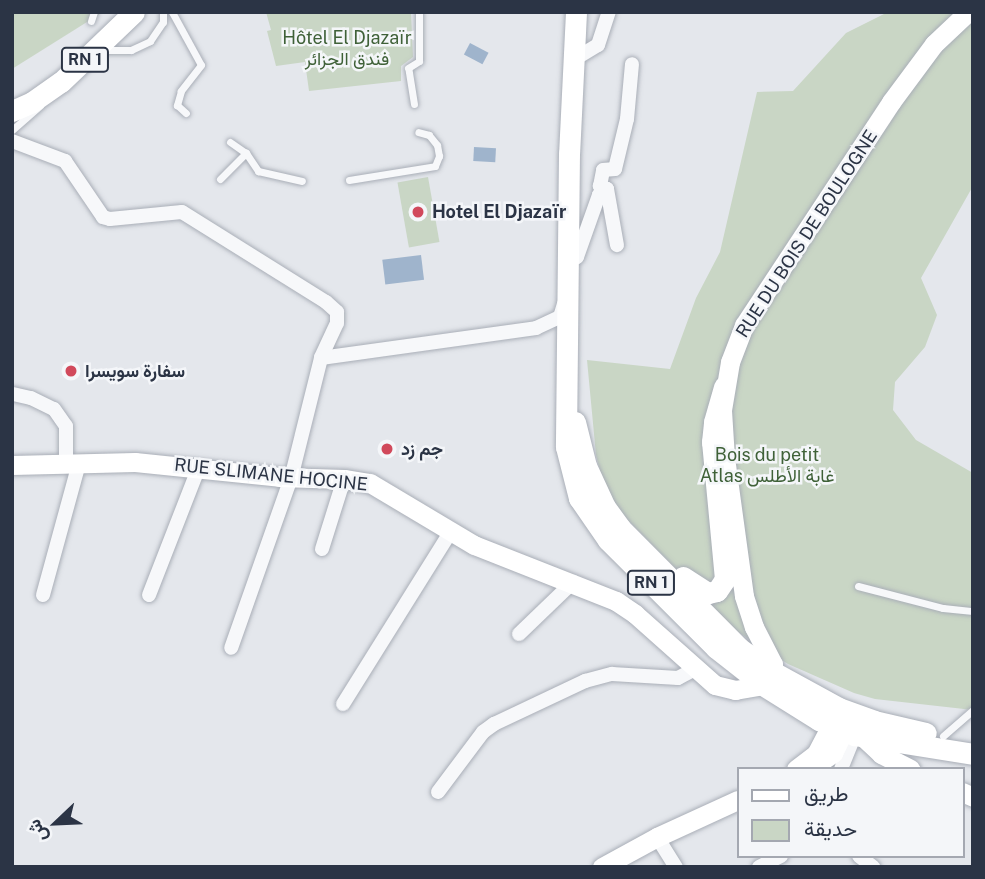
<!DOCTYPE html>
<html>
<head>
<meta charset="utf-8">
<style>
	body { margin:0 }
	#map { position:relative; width:985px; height:879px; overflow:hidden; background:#e4e7ec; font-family:"Public Sans",Vazirmatn,sans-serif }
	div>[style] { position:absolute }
	.green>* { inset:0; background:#c9d6c5; transform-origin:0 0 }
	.water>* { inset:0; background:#9fb4cc; transform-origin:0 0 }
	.roads { filter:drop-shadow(0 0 2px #a9aeb7) drop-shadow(0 0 2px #a9aeb7) }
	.lane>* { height:7px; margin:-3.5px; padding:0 3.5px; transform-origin:3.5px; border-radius:3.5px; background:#f7f8fa }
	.street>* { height:14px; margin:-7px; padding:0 7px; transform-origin:7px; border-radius:7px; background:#f7f8fa }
	.secondary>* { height:19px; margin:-9.5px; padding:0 9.5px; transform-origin:9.5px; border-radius:9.5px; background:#fff }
	.primary>* { height:21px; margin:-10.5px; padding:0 10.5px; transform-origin:10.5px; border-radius:10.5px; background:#fff }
	.dots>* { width:19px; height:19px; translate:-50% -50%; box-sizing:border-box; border:4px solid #f4f6f9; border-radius:50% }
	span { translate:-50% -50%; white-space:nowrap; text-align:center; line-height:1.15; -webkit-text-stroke:5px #f4f6f9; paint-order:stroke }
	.shield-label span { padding:2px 5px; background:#f4f6f9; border:2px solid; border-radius:5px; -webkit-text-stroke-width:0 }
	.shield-label { font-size:16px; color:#2b3445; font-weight:700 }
	.park-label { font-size:18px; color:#3f6138 }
	.poi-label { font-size:18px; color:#2b3445; font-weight:700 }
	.left { translate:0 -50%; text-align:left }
	.street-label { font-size:18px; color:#2b3445 }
	.frame { position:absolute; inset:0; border:14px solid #2b3445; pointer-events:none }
	.legend { position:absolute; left:737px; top:767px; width:228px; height:91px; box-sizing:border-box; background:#f4f6f9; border:2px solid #a4a8b1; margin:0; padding:9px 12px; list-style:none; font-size:21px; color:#2b3445 }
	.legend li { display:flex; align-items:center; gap:14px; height:35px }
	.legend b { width:35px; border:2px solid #a4a8b1 }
	.north { position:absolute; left:21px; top:788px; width:70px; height:70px; -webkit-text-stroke:5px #f4f6f9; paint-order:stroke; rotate:247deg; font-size:19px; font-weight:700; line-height:28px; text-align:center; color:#2b3445 }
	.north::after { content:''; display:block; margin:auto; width:24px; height:32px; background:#2b3445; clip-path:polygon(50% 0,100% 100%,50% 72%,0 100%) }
</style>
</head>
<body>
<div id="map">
	<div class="green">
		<div style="clip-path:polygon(12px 12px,103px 12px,12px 69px)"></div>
		<div style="clip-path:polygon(266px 12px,411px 12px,413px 57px,401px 66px,401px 81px,309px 91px,305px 62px,276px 66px,267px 31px,271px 30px)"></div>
		<div style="clip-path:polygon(888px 12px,973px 12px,973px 186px,921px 278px,937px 315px,925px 347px,895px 382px,893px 410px,916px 440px,973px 473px,973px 710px,875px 699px,854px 693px,788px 664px,738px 632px,607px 499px,596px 455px,587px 360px,670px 369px,696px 298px,720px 252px,757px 92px,793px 91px,846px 33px)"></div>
		<div style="left:428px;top:177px;width:66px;height:31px;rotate:80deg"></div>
	</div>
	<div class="water">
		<div style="left:470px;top:43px;width:21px;height:13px;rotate:28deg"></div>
		<div style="left:474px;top:147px;width:22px;height:14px;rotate:3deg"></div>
		<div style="left:421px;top:255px;width:25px;height:39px;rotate:83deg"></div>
	</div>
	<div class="roads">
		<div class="lane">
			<div style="left:172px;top:12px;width:60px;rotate:61.3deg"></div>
			<div style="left:201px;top:65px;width:33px;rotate:128deg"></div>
			<div style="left:181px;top:91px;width:15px;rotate:106deg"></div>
			<div style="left:177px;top:105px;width:12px;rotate:42deg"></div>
			<div style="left:91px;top:21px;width:9px;rotate:-72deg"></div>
			<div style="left:102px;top:50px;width:29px"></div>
			<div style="left:131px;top:50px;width:21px;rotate:-25deg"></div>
			<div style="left:150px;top:41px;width:23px;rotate:-56deg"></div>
			<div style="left:163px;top:22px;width:10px;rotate:-90deg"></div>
			<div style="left:414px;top:104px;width:36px;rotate:-99deg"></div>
			<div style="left:408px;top:68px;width:13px;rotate:-32deg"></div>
			<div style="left:419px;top:61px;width:49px;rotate:-90deg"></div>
			<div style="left:12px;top:130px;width:37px;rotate:-41deg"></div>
			<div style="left:230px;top:142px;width:19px;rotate:35deg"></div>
			<div style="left:246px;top:153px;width:22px;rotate:56deg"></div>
			<div style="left:258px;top:171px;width:45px;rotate:12.8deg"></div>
			<div style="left:220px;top:179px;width:37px;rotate:-45deg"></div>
			<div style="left:349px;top:180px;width:87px;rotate:-9.2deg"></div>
			<div style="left:435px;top:166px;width:11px;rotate:-68deg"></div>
			<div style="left:439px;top:156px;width:11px;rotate:-100deg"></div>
			<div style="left:437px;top:145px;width:13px;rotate:-129deg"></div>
			<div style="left:429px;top:135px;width:11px;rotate:-165deg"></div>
			<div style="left:858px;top:586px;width:88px;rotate:14.5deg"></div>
			<div style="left:943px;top:608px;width:30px;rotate:6deg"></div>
			<div style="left:943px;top:736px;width:40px;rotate:-41deg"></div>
		</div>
		<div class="street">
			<div style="left:573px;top:60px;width:29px;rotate:-31deg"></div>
			<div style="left:598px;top:45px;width:35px;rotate:-72deg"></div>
			<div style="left:12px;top:141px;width:57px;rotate:20.7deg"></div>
			<div style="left:65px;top:161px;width:68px;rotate:55.8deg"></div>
			<div style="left:103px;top:217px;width:7px;rotate:16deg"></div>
			<div style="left:110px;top:219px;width:72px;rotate:-5.6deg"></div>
			<div style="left:182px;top:212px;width:170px;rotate:32deg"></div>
			<div style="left:326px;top:302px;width:15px;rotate:42deg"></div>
			<div style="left:337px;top:312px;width:11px;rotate:90deg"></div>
			<div style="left:337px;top:323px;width:38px;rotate:115deg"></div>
			<div style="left:321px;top:358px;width:124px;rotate:104deg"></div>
			<div style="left:291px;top:478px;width:180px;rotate:109.4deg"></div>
			<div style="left:607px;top:189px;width:8px;rotate:-157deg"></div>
			<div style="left:600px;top:186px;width:16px;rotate:-79deg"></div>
			<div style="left:603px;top:170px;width:12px;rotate:-5deg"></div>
			<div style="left:615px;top:169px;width:51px;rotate:-76.5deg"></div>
			<div style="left:627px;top:119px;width:55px;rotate:-84.8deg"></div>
			<div style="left:570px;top:261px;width:8px;rotate:-30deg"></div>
			<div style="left:577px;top:257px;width:66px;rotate:-70.5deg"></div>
			<div style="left:599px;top:195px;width:10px;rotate:-37deg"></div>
			<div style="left:607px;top:189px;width:57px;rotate:79.9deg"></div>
			<div style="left:321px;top:358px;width:217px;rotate:-7.9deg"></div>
			<div style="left:536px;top:328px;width:26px;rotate:-25deg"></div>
			<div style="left:560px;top:317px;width:14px;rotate:-73deg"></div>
			<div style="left:13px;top:394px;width:18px;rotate:13deg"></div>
			<div style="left:31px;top:398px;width:25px;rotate:26deg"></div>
			<div style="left:54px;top:409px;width:21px;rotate:55deg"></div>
			<div style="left:66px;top:426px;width:37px;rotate:90deg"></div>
			<div style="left:322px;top:549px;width:73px;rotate:-72.6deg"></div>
			<div style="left:43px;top:595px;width:137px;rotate:-74.7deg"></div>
			<div style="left:149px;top:595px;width:137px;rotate:-68.7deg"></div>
			<div style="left:519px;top:634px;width:75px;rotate:-43.9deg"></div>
			<div style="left:343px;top:704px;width:202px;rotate:-58deg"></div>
			<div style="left:841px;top:769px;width:37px;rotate:-68deg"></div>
			<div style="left:438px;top:792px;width:75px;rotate:-53.1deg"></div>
			<div style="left:483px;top:732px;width:14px;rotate:-36deg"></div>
			<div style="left:494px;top:724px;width:101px;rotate:-25.3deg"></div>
			<div style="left:585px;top:681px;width:28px;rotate:-15deg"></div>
			<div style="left:612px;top:674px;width:66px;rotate:3.5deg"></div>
			<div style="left:678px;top:678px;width:19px;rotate:-28deg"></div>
			<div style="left:657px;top:837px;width:36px;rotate:58deg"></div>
			<div style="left:859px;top:856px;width:18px;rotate:38deg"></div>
			<div style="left:759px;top:867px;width:25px;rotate:-27deg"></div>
		</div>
		<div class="secondary">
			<div style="left:12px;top:465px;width:123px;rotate:-1.4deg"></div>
			<div style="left:135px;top:462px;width:145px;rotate:5.9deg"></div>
			<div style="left:279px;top:477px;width:65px;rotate:1.8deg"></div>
			<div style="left:344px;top:479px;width:26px;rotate:9deg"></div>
			<div style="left:370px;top:483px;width:121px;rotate:30.8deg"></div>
			<div style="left:474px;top:545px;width:153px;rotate:21.5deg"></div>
			<div style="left:616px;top:601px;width:23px;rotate:34deg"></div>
			<div style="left:635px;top:614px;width:107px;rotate:41.6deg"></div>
			<div style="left:715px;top:685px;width:21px;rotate:14deg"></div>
			<div style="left:735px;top:690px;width:28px;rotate:-10deg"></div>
			<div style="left:763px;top:685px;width:16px;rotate:-52deg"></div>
			<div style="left:773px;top:672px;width:8px;rotate:-90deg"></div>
			<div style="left:773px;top:664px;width:42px;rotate:-117.2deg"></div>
			<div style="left:754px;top:627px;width:33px;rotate:-108deg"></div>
			<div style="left:744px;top:596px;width:139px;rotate:-97.8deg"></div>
			<div style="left:725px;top:458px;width:48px;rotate:-93.6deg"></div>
			<div style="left:722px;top:410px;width:49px;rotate:-80.5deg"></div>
			<div style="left:730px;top:362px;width:40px;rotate:-69deg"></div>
			<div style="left:744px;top:325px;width:267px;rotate:-56.6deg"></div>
			<div style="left:891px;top:102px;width:72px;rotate:-53.4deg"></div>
			<div style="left:934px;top:44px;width:47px;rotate:-43.3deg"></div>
			<div style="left:862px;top:736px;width:26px;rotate:43deg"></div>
			<div style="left:881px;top:754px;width:33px;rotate:27deg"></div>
			<div style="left:811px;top:768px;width:27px;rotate:-34deg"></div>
			<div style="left:833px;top:753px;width:41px;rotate:-64.1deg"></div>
			<div style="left:796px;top:769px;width:25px;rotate:-37deg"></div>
			<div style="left:816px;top:754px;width:47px;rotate:-62.4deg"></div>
			<div style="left:962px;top:792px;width:12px;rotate:24deg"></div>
			<div style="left:602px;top:867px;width:63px;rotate:-28.6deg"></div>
			<div style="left:657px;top:837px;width:89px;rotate:-24.6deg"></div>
		</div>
		<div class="primary">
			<div style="left:576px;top:12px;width:141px;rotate:92.8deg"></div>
			<div style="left:569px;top:153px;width:294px;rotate:90.6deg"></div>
			<div style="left:566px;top:447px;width:53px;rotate:75.7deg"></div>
			<div style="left:579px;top:498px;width:51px;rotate:55.4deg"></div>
			<div style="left:608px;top:540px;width:153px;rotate:45deg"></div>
			<div style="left:716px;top:648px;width:60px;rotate:38.2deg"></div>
			<div style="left:763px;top:685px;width:66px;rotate:32deg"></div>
			<div style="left:819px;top:720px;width:39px;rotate:23deg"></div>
			<div style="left:855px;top:735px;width:120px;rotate:9.1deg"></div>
			<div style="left:12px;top:111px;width:22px;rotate:-24deg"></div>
			<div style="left:32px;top:102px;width:35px;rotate:-35deg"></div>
			<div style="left:61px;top:82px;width:101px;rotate:-43.8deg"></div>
			<div style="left:575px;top:422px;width:45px;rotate:76deg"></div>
			<div style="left:586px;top:466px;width:45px;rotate:65.1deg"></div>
			<div style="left:605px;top:507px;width:26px;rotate:54deg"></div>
			<div style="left:620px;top:528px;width:169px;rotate:45.2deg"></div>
			<div style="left:739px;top:648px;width:42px;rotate:35.2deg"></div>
			<div style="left:773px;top:672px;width:75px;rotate:28.6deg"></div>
			<div style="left:839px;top:708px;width:37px;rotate:20deg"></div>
			<div style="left:874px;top:721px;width:53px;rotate:13deg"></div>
			<div style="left:683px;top:577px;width:30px;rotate:33deg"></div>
			<div style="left:708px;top:593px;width:9px;rotate:-13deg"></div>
			<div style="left:717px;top:591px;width:14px;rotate:-56deg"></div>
			<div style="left:725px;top:579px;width:138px;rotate:-95.4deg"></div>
			<div style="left:712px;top:442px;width:20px;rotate:-84deg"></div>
			<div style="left:714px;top:422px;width:37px;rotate:-74deg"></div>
		</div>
	</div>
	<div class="dots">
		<div style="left:418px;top:212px;background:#d1495b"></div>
		<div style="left:71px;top:371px;background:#d1495b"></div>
		<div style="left:387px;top:449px;background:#d1495b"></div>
	</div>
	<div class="shield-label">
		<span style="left:85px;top:60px">RN 1</span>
		<span style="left:651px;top:583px">RN 1</span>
	</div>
	<div class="park-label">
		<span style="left:347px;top:49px">Hôtel El Djazaïr<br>فندق الجزائر</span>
		<span style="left:767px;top:466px">Bois du petit<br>Atlas غابة الأطلس</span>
	</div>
	<div class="poi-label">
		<span class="left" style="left:432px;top:212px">Hotel El Djazaïr</span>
		<span class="left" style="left:85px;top:371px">سفارة سويسرا</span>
		<span class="left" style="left:401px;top:449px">جم زد</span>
	</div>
	<div class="street-label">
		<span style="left:807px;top:234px;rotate:-57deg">RUE DU BOIS DE BOULOGNE</span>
		<span style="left:271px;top:475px;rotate:6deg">RUE SLIMANE HOCINE</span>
	</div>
	<div class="frame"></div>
	<ul class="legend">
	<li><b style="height:9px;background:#fff"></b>طريق</li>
	<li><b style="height:19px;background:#c9d6c5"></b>حديقة</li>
	</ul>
	<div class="north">ش</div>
</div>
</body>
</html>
